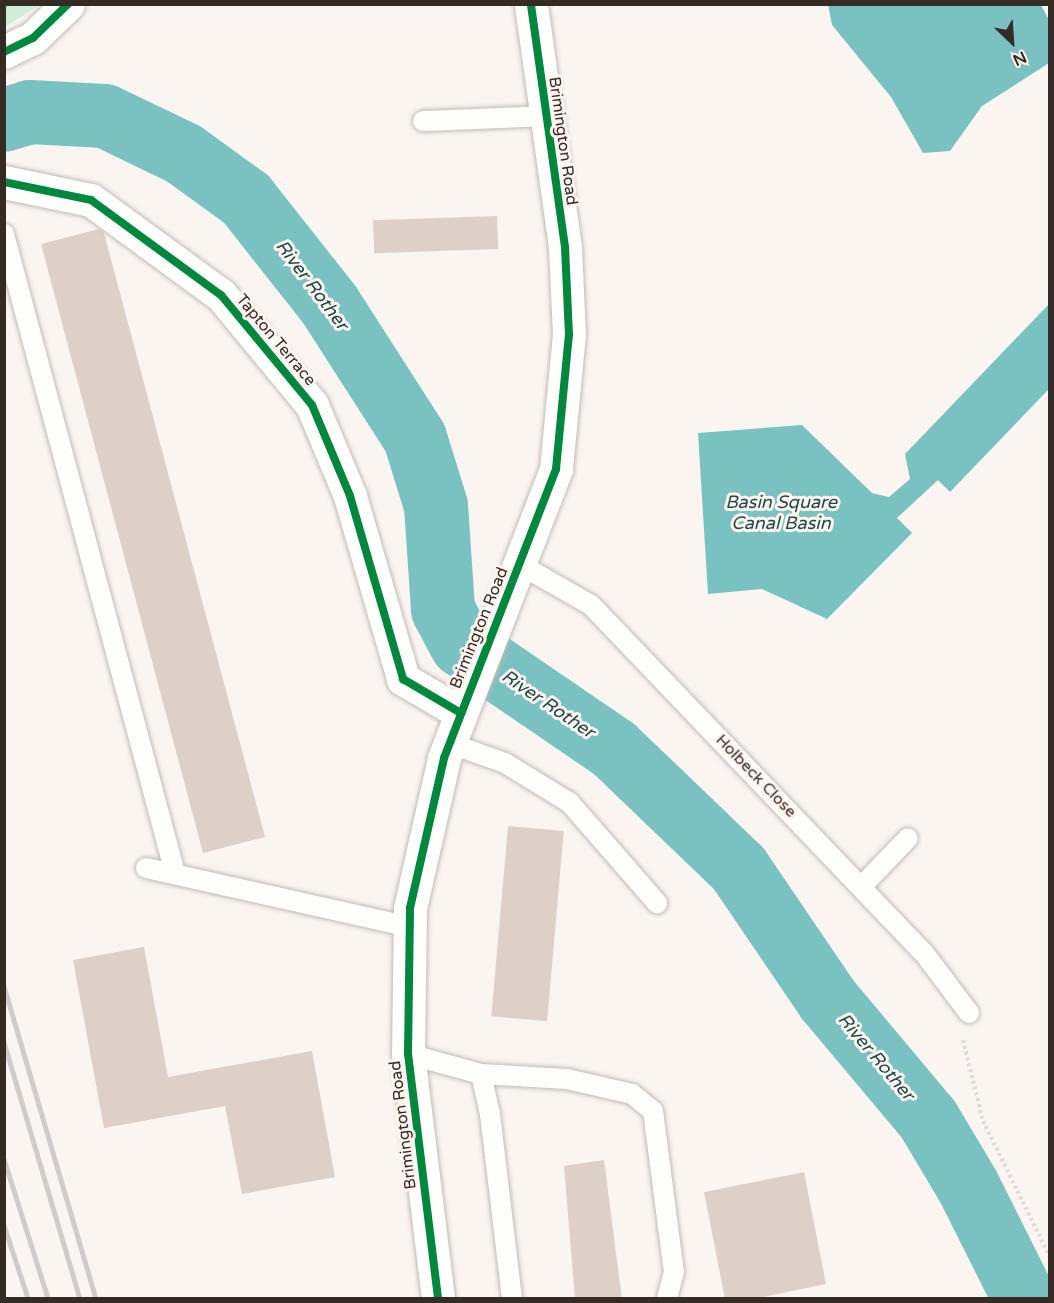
<!DOCTYPE html>
<html>
<head>
<meta charset="utf-8">
<style>
	body { margin:0 }
	#map { position:relative; width:1054px; height:1303px; overflow:hidden; background:#fbf5f2; font-family:"Varela Round",sans-serif }
	div>[style] { position:absolute }
	.green>* { inset:0; background:#cfeed5 }
	.water>* { inset:0; background:#7ac2c2 }
	.river>* { height:64px; margin:-32px; padding:0 32px; transform-origin:32px; border-radius:32px; background:#7ac2c2 }
	.building>* { inset:0; background:#dfd0c7; transform-origin:0 0 }
	.path>* { height:4px; margin-top:-2px; transform-origin:0; background:repeating-linear-gradient(90deg,#dfdcdb 0 3px,transparent 0 6px) }
	.roads { filter:drop-shadow(0 0 2px #c2bbb7) drop-shadow(0 0 2px #c2bbb7) }
	.lane>* { height:20px; margin:-10px; padding:0 10px; transform-origin:10px; border-radius:10px; background:#fefefd }
	.street>* { height:33px; margin:-16.5px; padding:0 16.5px; transform-origin:16.5px; border-radius:16.5px; background:#fefefd }
	.secondary>* { height:33px; margin:-16.5px; padding:0 16.5px; transform-origin:16.5px; border-radius:16.5px; background:#fefefd }
	.rail>* { height:4.5px; margin:-2.25px; padding:0 2.25px; transform-origin:2.25px; border-radius:2.25px; background:#cfcdcc }
	.cycleway>* { height:8px; margin:-4px; padding:0 4px; transform-origin:4px; border-radius:4px; background:#00873e }
	span { translate:-50% -50%; white-space:nowrap; text-align:center; line-height:1.15; -webkit-text-stroke:6px #fff4ee; paint-order:stroke }
	.street-label { font-size:16px; color:#342b25 }
	.water-label { font-size:18px; color:#1c4a4b; font-style:italic }
	.frame { position:absolute; inset:0; border:6px solid #342b25; pointer-events:none }
	.north { position:absolute; left:982px; top:12px; width:60px; height:60px; -webkit-text-stroke:4px #fff4ee; paint-order:stroke; rotate:155deg; font-size:16px; font-weight:700; line-height:24px; text-align:center; color:#342b25 }
	.north::after { content:''; display:block; margin:auto; width:21px; height:27px; background:#342b25; clip-path:polygon(50% 0,100% 100%,50% 72%,0 100%) }
</style>
</head>
<body>
<div id="map">
	<div class="green">
		<div style="clip-path:polygon(5px 4px,40px 4px,40px 5px,5px 27px)"></div>
	</div>
	<div class="water">
		<div style="clip-path:polygon(828px 5px,1041px 5px,1049px 20px,1049px 63px,982px 106px,950px 151px,923px 153px,891px 97px,832px 25px)"></div>
		<div style="clip-path:polygon(1049px 304px,1049px 389px,950px 492px,938px 480px,897px 518px,912px 533px,827px 619px,762px 589px,708px 594px,698px 433px,802px 425px,872px 493px,889px 497px,910px 479px,905px 454px)"></div>
	</div>
	<div class="river">
		<div style="left:4px;top:120px;width:27px;rotate:-17deg"></div>
		<div style="left:30px;top:112px;width:75px;rotate:3.1deg"></div>
		<div style="left:105px;top:116px;width:88px;rotate:25.7deg"></div>
		<div style="left:184px;top:154px;width:77px;rotate:36deg"></div>
		<div style="left:246px;top:199px;width:134px;rotate:51.7deg"></div>
		<div style="left:329px;top:304px;width:159px;rotate:57.3deg"></div>
		<div style="left:415px;top:438px;width:71px;rotate:72.8deg"></div>
		<div style="left:436px;top:506px;width:104px;rotate:86.1deg"></div>
		<div style="left:443px;top:610px;width:40px;rotate:62deg"></div>
		<div style="left:462px;top:645px;width:184px;rotate:34.4deg"></div>
		<div style="left:614px;top:749px;width:173px;rotate:43.8deg"></div>
		<div style="left:739px;top:869px;width:158px;rotate:55.8deg"></div>
		<div style="left:828px;top:1000px;width:155px;rotate:50deg"></div>
		<div style="left:928px;top:1119px;width:78px;rotate:59.2deg"></div>
		<div style="left:968px;top:1186px;width:125px;rotate:63.4deg"></div>
	</div>
	<div class="building">
		<div style="left:497px;top:216px;width:33px;height:124px;rotate:88deg"></div>
		<div style="clip-path:polygon(99px 229px,104px 233px,265px 837px,203px 853px,41px 244px)"></div>
		<div style="left:508px;top:826px;width:56px;height:191px;rotate:5deg"></div>
		<div style="clip-path:polygon(144px 947px,168px 1077px,312px 1051px,335px 1177px,242px 1194px,225px 1106px,104px 1128px,73px 960px)"></div>
		<div style="clip-path:polygon(604px 1160px,622px 1299px,575px 1299px,564px 1166px)"></div>
		<div style="clip-path:polygon(804px 1172px,826px 1284px,754px 1299px,725px 1299px,704px 1192px)"></div>
	</div>
	<div class="path">
		<div style="left:963px;top:1040px;width:83px;rotate:76.1deg"></div>
		<div style="left:983px;top:1121px;width:152px;rotate:63.8deg"></div>
	</div>
	<div class="roads">
		<div class="lane">
			<div style="left:423px;top:121px;width:122px;rotate:-2.3deg"></div>
			<div style="left:4px;top:234px;width:661px;rotate:75.02deg"></div>
			<div style="left:519px;top:564px;width:83px;rotate:29.7deg"></div>
			<div style="left:591px;top:605px;width:482px;rotate:46.3deg"></div>
			<div style="left:924px;top:953px;width:75px;rotate:53.1deg"></div>
			<div style="left:449px;top:743px;width:59px;rotate:19.7deg"></div>
			<div style="left:505px;top:763px;width:76px;rotate:31.6deg"></div>
			<div style="left:570px;top:803px;width:133px;rotate:49deg"></div>
			<div style="left:146px;top:868px;width:271px;rotate:12.6deg"></div>
			<div style="left:862px;top:886px;width:66px;rotate:-46.2deg"></div>
			<div style="left:408px;top:1054px;width:76px;rotate:15.3deg"></div>
			<div style="left:481px;top:1074px;width:41px;rotate:77.3deg"></div>
			<div style="left:490px;top:1114px;width:185px;rotate:83.2deg"></div>
			<div style="left:481px;top:1074px;width:86px;rotate:3.3deg"></div>
			<div style="left:567px;top:1079px;width:67px;rotate:13deg"></div>
			<div style="left:632px;top:1094px;width:27px;rotate:39deg"></div>
			<div style="left:653px;top:1111px;width:162px;rotate:82.6deg"></div>
			<div style="left:674px;top:1272px;width:27px;rotate:105deg"></div>
		</div>
		<div class="street">
			<div style="left:4px;top:182px;width:89px;rotate:11.7deg"></div>
			<div style="left:91px;top:200px;width:161px;rotate:36.2deg"></div>
			<div style="left:221px;top:295px;width:143px;rotate:50.4deg"></div>
			<div style="left:312px;top:405px;width:99px;rotate:67.3deg"></div>
			<div style="left:350px;top:496px;width:191px;rotate:73.8deg"></div>
			<div style="left:403px;top:679px;width:65px;rotate:30.5deg"></div>
		</div>
		<div class="secondary">
			<div style="left:4px;top:52px;width:32px;rotate:-26deg"></div>
			<div style="left:33px;top:38px;width:49px;rotate:-44.2deg"></div>
			<div style="left:438px;top:1298px;width:246px;rotate:-97deg"></div>
			<div style="left:408px;top:1054px;width:146px;rotate:-89.2deg"></div>
			<div style="left:410px;top:908px;width:154px;rotate:-77.2deg"></div>
			<div style="left:444px;top:758px;width:310px;rotate:-68.8deg"></div>
			<div style="left:556px;top:469px;width:135px;rotate:-84.5deg"></div>
			<div style="left:569px;top:335px;width:88px;rotate:-92.6deg"></div>
			<div style="left:565px;top:247px;width:245px;rotate:-98deg"></div>
		</div>
	</div>
	<div class="rail">
		<div style="left:4px;top:986px;width:325px;rotate:73.6deg"></div>
		<div style="left:4px;top:1042px;width:267px;rotate:73.5deg"></div>
		<div style="left:4px;top:1159px;width:146px;rotate:72.4deg"></div>
		<div style="left:4px;top:1225px;width:77px;rotate:71.8deg"></div>
	</div>
	<div class="cycleway">
		<div style="left:4px;top:52px;width:32px;rotate:-26deg"></div>
		<div style="left:33px;top:38px;width:49px;rotate:-44.2deg"></div>
		<div style="left:4px;top:182px;width:89px;rotate:11.7deg"></div>
		<div style="left:91px;top:200px;width:161px;rotate:36.2deg"></div>
		<div style="left:221px;top:295px;width:143px;rotate:50.4deg"></div>
		<div style="left:312px;top:405px;width:99px;rotate:67.3deg"></div>
		<div style="left:350px;top:496px;width:191px;rotate:73.8deg"></div>
		<div style="left:403px;top:679px;width:65px;rotate:30.5deg"></div>
		<div style="left:438px;top:1298px;width:246px;rotate:-97deg"></div>
		<div style="left:408px;top:1054px;width:146px;rotate:-89.2deg"></div>
		<div style="left:410px;top:908px;width:154px;rotate:-77.2deg"></div>
		<div style="left:444px;top:758px;width:310px;rotate:-68.8deg"></div>
		<div style="left:556px;top:469px;width:135px;rotate:-84.5deg"></div>
		<div style="left:569px;top:335px;width:88px;rotate:-92.6deg"></div>
		<div style="left:565px;top:247px;width:245px;rotate:-98deg"></div>
	</div>
	<div class="street-label">
		<span style="left:563px;top:141px;rotate:82deg">Brimington Road</span>
		<span style="left:276px;top:340px;rotate:50deg">Tapton Terrace</span>
		<span style="left:479px;top:628px;rotate:-68deg">Brimington Road</span>
		<span style="left:756px;top:776px;rotate:46deg">Holbeck Close</span>
		<span style="left:403px;top:1125px;rotate:-97deg">Brimington Road</span>
	</div>
	<div class="water-label">
		<span style="left:312px;top:285px;rotate:53deg">River Rother</span>
		<span style="left:781px;top:513px">Basin Square<br>Canal Basin</span>
		<span style="left:548px;top:704px;rotate:34deg">River Rother</span>
		<span style="left:876px;top:1057px;rotate:50deg">River Rother</span>
	</div>
	<div class="frame"></div>
	<div class="north">N</div>
</div>
</body>
</html>
